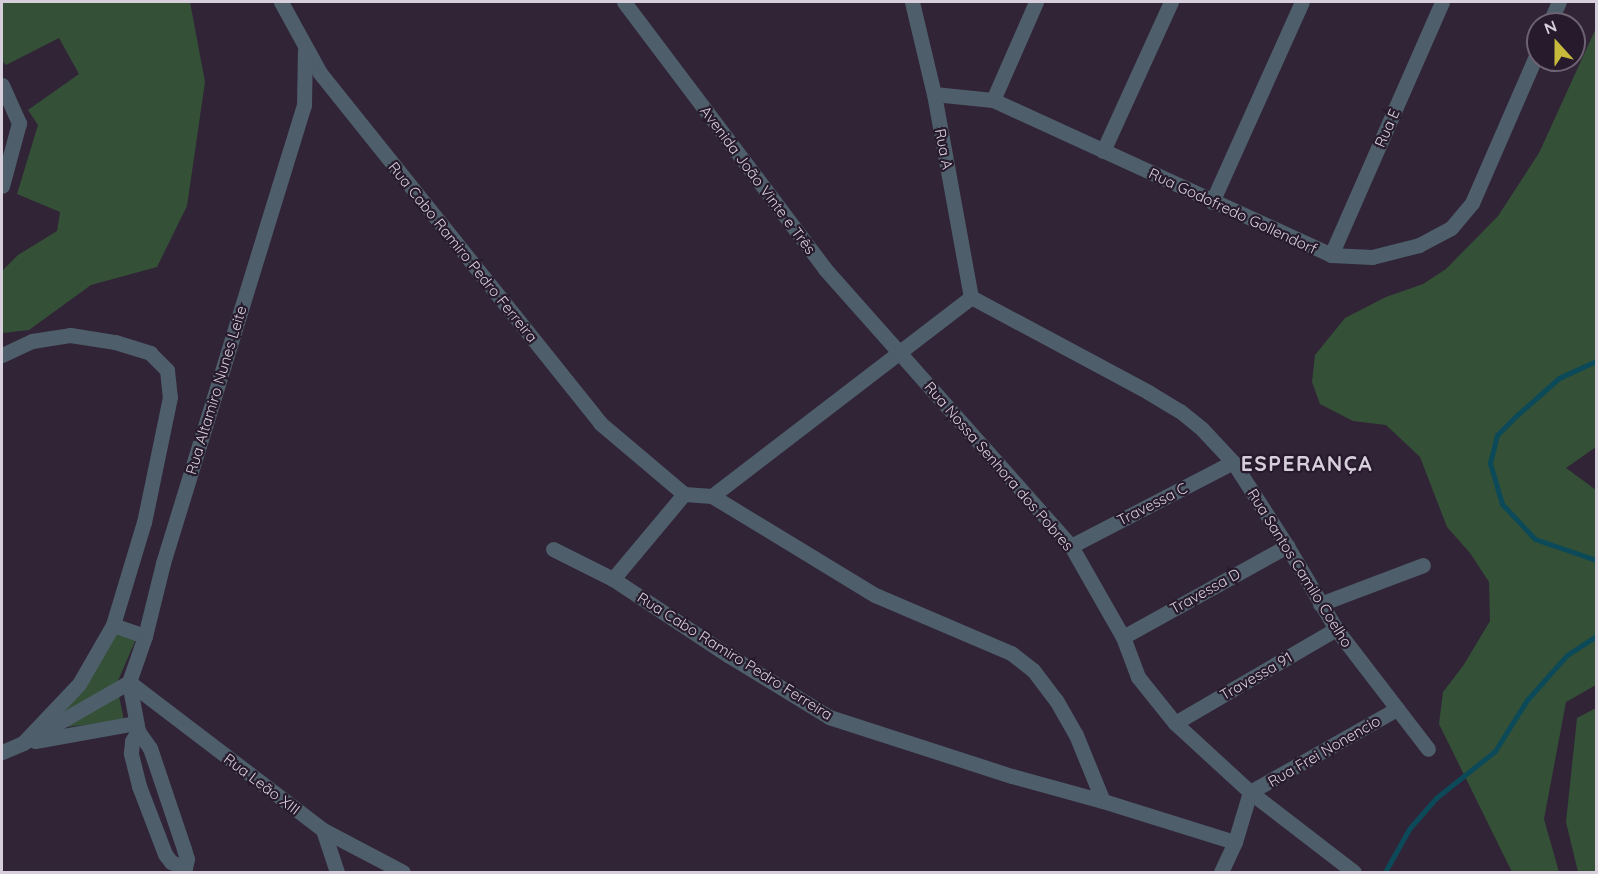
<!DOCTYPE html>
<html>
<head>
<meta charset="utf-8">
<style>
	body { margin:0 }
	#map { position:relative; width:1598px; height:874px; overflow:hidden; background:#312437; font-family:Quicksand,sans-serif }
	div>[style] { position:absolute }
	.green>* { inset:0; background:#345036 }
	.stream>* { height:5px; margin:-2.5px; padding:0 2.5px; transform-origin:2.5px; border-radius:2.5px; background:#0c4a59 }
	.minor>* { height:15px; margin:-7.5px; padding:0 7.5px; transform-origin:7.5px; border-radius:7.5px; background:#4e5e6b }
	span { translate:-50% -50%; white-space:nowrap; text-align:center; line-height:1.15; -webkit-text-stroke:4.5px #271a2c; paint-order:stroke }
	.street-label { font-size:15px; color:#d7cfdb }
	.district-label { font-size:21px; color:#d7cfdb; font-weight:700; letter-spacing:1.5px }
	.frame { position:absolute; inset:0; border:3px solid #d7cfdb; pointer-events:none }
	.north { position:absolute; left:1526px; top:12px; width:60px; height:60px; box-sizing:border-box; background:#271a2c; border:2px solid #6d6272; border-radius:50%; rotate:339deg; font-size:16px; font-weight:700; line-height:24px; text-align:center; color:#d7cfdb }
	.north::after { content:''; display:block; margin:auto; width:21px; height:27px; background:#c8bb3b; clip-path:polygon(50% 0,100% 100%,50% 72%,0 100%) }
</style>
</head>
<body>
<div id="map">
	<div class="green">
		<div style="clip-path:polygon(2px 2px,190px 2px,205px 82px,187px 206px,157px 267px,91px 285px,29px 330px,2px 333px,2px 271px,18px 255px,57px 231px,60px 212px,17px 194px,38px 125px,28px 110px,79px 74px,59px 38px,6px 65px,2px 61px)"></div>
		<div style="clip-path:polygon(1596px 28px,1596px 447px,1566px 468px,1596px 490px,1596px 685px,1566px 702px,1544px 819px,1559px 872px,1512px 872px,1439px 724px,1443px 692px,1463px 666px,1490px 621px,1489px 582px,1470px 553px,1447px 527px,1420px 457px,1386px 425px,1353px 421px,1320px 404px,1312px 382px,1315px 355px,1345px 318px,1386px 297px,1423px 284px,1446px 269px,1498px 216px,1539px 153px)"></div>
		<div style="clip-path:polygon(116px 632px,136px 639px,114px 690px,49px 723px)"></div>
		<div style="clip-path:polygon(119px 696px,124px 720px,51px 729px)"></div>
		<div style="clip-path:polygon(1596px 708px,1596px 872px,1578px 872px,1566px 822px,1577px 718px)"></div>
	</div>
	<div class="stream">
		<div style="left:1596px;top:361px;width:41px;rotate:155.3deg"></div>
		<div style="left:1559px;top:378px;width:56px;rotate:138.6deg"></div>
		<div style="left:1517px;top:415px;width:28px;rotate:135deg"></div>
		<div style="left:1497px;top:435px;width:29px;rotate:104deg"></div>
		<div style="left:1490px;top:463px;width:43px;rotate:73.7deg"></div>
		<div style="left:1502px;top:504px;width:48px;rotate:46.7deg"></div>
		<div style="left:1535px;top:539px;width:65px;rotate:19deg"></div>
		<div style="left:1385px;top:872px;width:49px;rotate:-60.8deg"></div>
		<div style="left:1409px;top:829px;width:41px;rotate:-48.9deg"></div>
		<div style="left:1436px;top:798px;width:75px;rotate:-38.5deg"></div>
		<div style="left:1495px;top:751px;width:60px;rotate:-57.9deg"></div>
		<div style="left:1527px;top:700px;width:60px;rotate:-48.4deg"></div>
		<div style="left:1567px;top:655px;width:35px;rotate:-33deg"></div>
	</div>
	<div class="minor">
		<div style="left:281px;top:2px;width:81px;rotate:61.2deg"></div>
		<div style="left:320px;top:73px;width:448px;rotate:51.3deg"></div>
		<div style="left:600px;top:423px;width:110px;rotate:40.2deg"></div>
		<div style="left:684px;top:494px;width:28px;rotate:4deg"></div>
		<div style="left:712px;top:496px;width:327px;rotate:-37.5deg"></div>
		<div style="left:624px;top:2px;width:334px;rotate:53deg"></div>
		<div style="left:825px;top:269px;width:370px;rotate:48.4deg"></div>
		<div style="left:1071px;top:546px;width:105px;rotate:60.3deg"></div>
		<div style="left:1123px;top:637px;width:43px;rotate:69.4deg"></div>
		<div style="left:1138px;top:677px;width:59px;rotate:51.2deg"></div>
		<div style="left:1175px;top:723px;width:102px;rotate:42.6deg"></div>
		<div style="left:1250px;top:792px;width:131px;rotate:37.6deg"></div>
		<div style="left:912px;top:2px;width:95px;rotate:76.6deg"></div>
		<div style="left:934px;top:94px;width:206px;rotate:79.7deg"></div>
		<div style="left:1549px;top:24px;width:24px;rotate:-66deg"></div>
		<div style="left:2px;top:85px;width:42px;rotate:65.9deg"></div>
		<div style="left:19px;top:123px;width:65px;rotate:105.1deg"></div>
		<div style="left:934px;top:94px;width:59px;rotate:5.8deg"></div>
		<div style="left:993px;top:100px;width:372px;rotate:24.6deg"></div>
		<div style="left:1331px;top:255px;width:41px;rotate:2.8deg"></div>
		<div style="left:1372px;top:257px;width:49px;rotate:-14.3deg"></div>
		<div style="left:1419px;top:245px;width:36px;rotate:-28deg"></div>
		<div style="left:1451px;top:228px;width:33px;rotate:-50deg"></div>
		<div style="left:1472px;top:203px;width:166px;rotate:-66.5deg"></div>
		<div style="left:993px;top:100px;width:107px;rotate:-66.3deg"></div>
		<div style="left:1103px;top:151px;width:164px;rotate:-65.5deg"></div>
		<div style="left:1212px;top:202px;width:219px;rotate:-65.8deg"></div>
		<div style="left:1331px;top:255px;width:276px;rotate:-66.3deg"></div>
		<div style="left:971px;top:297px;width:201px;rotate:28.2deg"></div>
		<div style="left:1148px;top:392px;width:37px;rotate:31deg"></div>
		<div style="left:1180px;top:411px;width:28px;rotate:39deg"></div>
		<div style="left:1202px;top:429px;width:45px;rotate:46.8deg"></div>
		<div style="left:1233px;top:462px;width:100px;rotate:57.3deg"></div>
		<div style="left:1287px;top:546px;width:96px;rotate:59.4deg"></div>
		<div style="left:1336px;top:629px;width:151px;rotate:52.5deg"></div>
		<div style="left:2px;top:355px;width:33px;rotate:-25deg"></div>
		<div style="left:32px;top:341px;width:38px;rotate:-9deg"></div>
		<div style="left:70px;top:335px;width:46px;rotate:8.8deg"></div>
		<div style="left:115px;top:342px;width:37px;rotate:17deg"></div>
		<div style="left:150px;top:353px;width:24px;rotate:45deg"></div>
		<div style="left:167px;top:370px;width:27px;rotate:84deg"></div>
		<div style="left:170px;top:397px;width:128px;rotate:101.7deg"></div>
		<div style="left:144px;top:522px;width:108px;rotate:106.8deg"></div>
		<div style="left:113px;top:625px;width:68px;rotate:120deg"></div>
		<div style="left:79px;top:684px;width:81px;rotate:133.5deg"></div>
		<div style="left:684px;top:494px;width:111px;rotate:129.9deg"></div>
		<div style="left:613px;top:579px;width:138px;rotate:33.5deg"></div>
		<div style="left:728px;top:655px;width:119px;rotate:31.5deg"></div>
		<div style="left:829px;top:717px;width:192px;rotate:17.9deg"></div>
		<div style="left:1012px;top:776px;width:94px;rotate:15.4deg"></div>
		<div style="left:1103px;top:801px;width:138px;rotate:17.3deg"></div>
		<div style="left:712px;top:496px;width:191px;rotate:31.3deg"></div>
		<div style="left:875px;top:595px;width:148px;rotate:23.1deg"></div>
		<div style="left:1011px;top:653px;width:28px;rotate:38deg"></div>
		<div style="left:1033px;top:670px;width:38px;rotate:53deg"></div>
		<div style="left:1056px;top:700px;width:40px;rotate:60.3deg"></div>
		<div style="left:1076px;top:735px;width:71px;rotate:67.8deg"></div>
		<div style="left:1071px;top:546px;width:182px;rotate:-27.4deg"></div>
		<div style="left:553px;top:549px;width:67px;rotate:26.6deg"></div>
		<div style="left:1320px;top:604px;width:110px;rotate:-20.7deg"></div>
		<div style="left:113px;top:625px;width:34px;rotate:19deg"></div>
		<div style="left:1123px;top:637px;width:188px;rotate:-29deg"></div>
		<div style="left:129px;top:682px;width:244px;rotate:37.3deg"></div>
		<div style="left:323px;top:830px;width:90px;rotate:27.7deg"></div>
		<div style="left:1175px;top:723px;width:186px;rotate:-30.3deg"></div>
		<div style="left:138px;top:731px;width:50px;rotate:-100.4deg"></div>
		<div style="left:129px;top:682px;width:49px;rotate:-70.8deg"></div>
		<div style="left:145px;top:636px;width:75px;rotate:-76.1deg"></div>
		<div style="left:163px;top:563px;width:479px;rotate:-72.9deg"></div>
		<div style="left:304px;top:105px;width:55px;rotate:-89deg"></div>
		<div style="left:138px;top:731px;width:21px;rotate:55deg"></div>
		<div style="left:150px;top:748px;width:107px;rotate:71.4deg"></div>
		<div style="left:184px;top:849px;width:10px;rotate:73deg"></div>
		<div style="left:187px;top:859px;width:9px;rotate:103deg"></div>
		<div style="left:185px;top:868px;width:15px;rotate:-157deg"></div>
		<div style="left:171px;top:862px;width:10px;rotate:-127deg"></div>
		<div style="left:165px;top:854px;width:73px;rotate:-110.9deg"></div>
		<div style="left:139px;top:786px;width:34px;rotate:-104deg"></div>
		<div style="left:131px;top:753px;width:12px;rotate:-85deg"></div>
		<div style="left:132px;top:741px;width:12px;rotate:-59deg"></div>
		<div style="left:35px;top:741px;width:103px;rotate:-10.1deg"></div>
		<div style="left:2px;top:752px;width:23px;rotate:-23deg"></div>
		<div style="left:23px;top:743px;width:122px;rotate:-29.9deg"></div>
		<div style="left:323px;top:830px;width:44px;rotate:71.6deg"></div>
		<div style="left:1221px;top:872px;width:33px;rotate:-65deg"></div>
		<div style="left:1235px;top:842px;width:52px;rotate:-73.3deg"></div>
		<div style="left:1250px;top:792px;width:169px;rotate:-29.5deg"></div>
	</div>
	<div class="street-label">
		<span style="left:1387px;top:128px;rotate:-66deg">Rua E</span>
		<span style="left:944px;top:149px;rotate:79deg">Rua A</span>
		<span style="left:758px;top:180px;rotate:53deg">Avenida João Vinte e Três</span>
		<span style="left:1233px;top:211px;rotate:25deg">Rua Godofredo Gollendorf</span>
		<span style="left:463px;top:252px;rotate:51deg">Rua Cabo Ramiro Pedro Ferreira</span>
		<span style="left:216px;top:390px;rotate:-73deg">Rua Altamiro Nunes Leite</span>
		<span style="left:999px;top:466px;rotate:49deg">Rua Nossa Senhora dos Pobres</span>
		<span style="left:1152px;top:504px;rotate:-27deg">Travessa C</span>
		<span style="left:1300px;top:568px;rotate:58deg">Rua Santos Camilo Coelho</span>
		<span style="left:1205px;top:591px;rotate:-29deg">Travessa D</span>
		<span style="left:735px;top:656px;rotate:32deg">Rua Cabo Ramiro Pedro Ferreira</span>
		<span style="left:1256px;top:676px;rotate:-30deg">Travessa 91</span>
		<span style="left:1324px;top:751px;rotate:-30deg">Rua Frei Nonencio</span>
		<span style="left:262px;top:784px;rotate:37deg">Rua Leão XIII</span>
	</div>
	<div class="district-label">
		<span style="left:1307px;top:463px">ESPERANÇA</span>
	</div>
	<div class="frame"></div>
	<div class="north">N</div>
</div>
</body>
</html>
